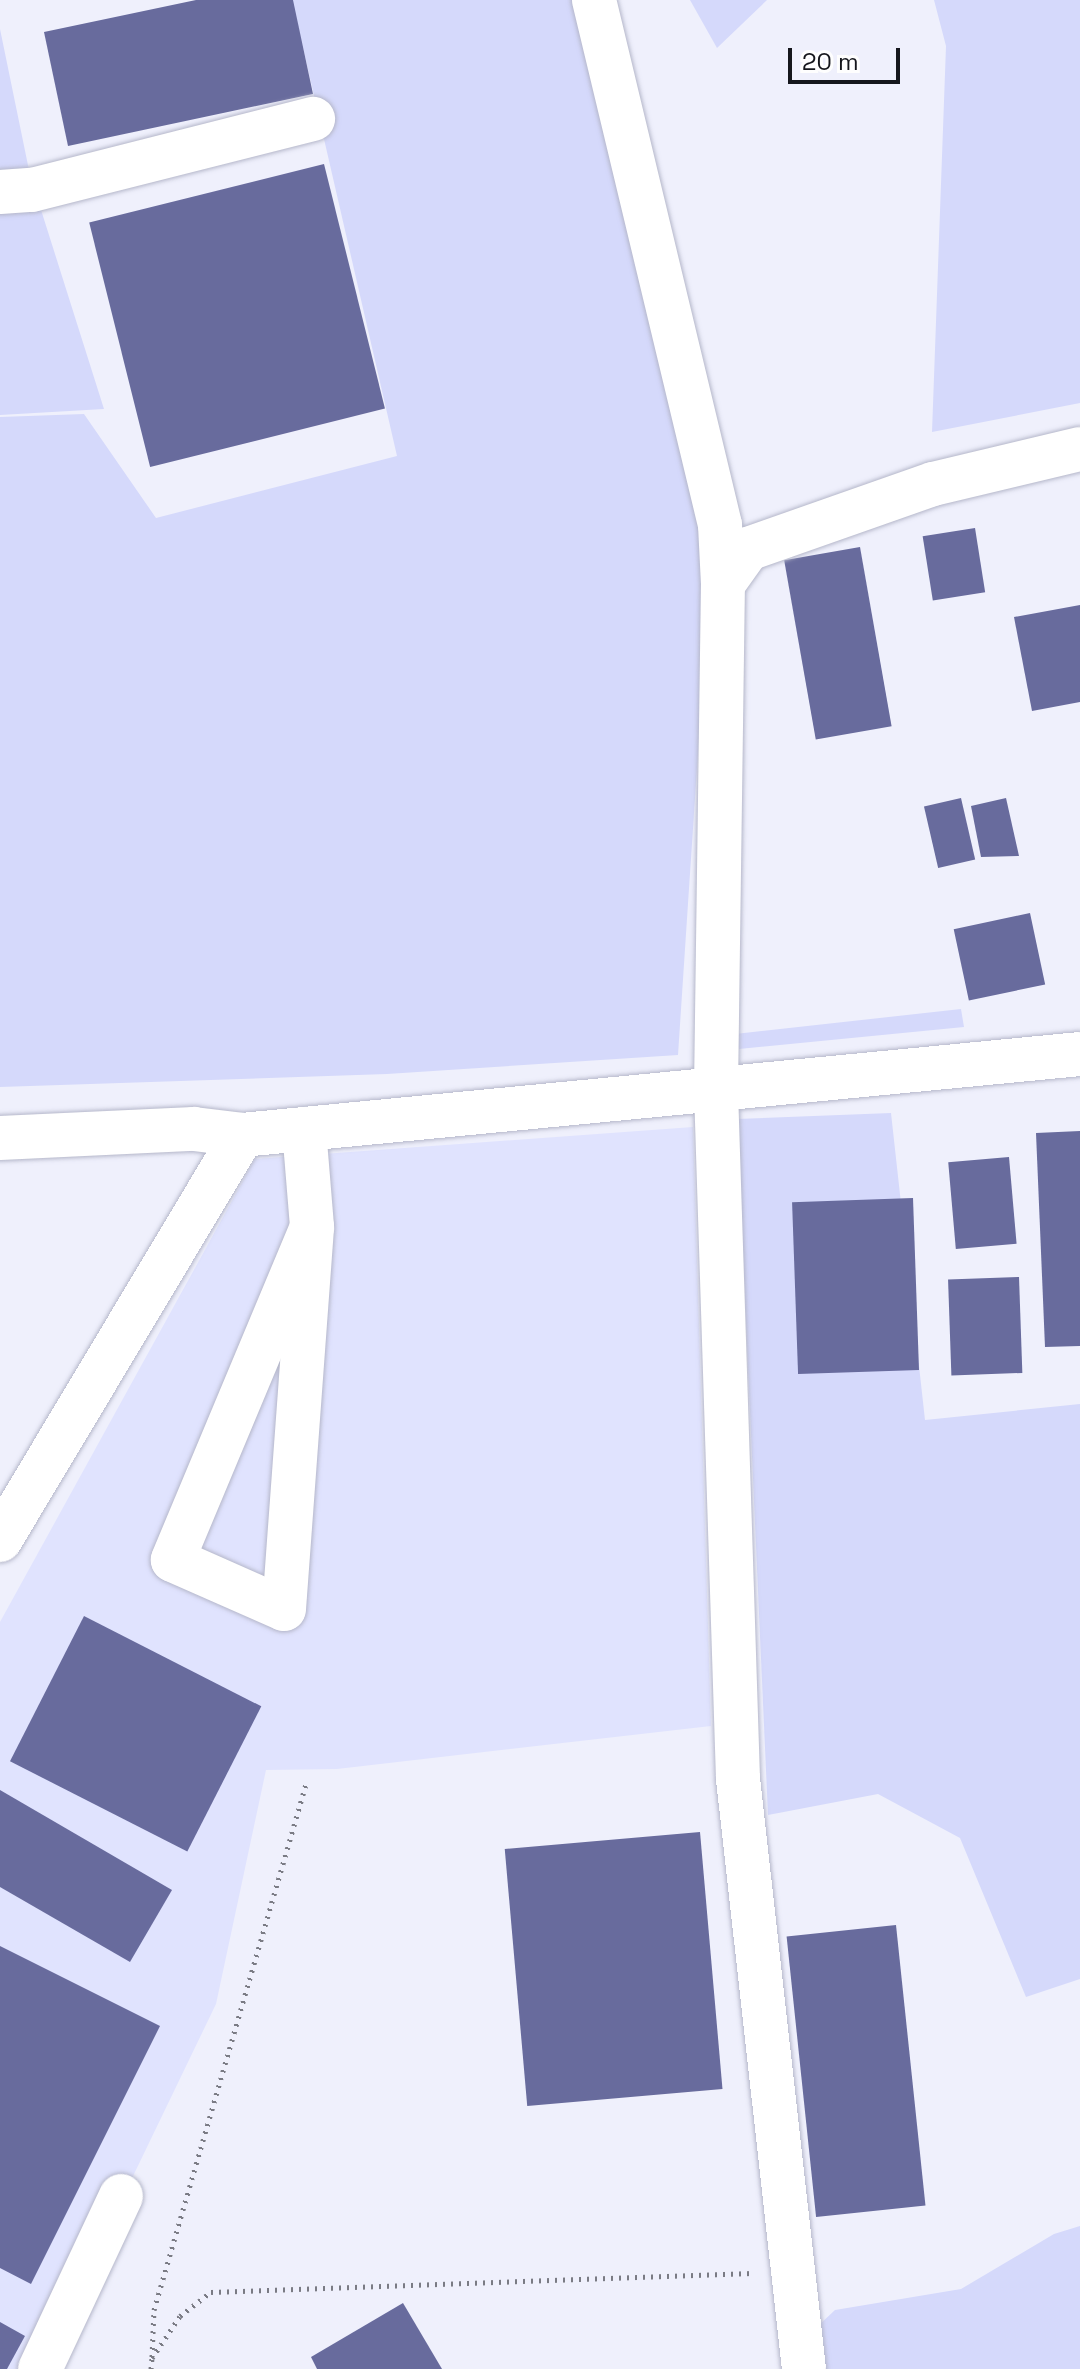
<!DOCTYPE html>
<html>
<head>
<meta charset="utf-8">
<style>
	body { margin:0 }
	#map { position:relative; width:1080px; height:2369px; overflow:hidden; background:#eff0fc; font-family:"Space Grotesk",sans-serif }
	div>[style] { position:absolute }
	.built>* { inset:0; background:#e0e3fe }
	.green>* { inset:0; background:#d5d9fb }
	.building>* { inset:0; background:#686b9d; transform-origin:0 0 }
	.path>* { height:5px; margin-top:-2.5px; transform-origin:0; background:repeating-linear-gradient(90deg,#7a7b84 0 2px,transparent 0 8px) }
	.roads { filter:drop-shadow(0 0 2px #b5b7ca) drop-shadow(0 0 2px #b5b7ca) }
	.minor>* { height:44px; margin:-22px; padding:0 22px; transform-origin:22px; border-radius:22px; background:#fff }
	span { translate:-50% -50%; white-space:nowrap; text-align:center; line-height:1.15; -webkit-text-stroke:6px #fefefe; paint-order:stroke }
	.scale { position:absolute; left:788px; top:48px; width:112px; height:36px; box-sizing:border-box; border:4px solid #15161c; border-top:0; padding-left:10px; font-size:24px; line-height:28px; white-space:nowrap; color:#15161c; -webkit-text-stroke:6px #fefefe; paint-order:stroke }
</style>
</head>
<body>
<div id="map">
	<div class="built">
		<div style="clip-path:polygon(693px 1127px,711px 1726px,337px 1769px,266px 1770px,216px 2004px,40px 2369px,0 2369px,0 1622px,255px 1159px)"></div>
	</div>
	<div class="green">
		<div style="clip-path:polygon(292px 0,598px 0,710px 571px,678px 1055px,387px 1074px,0 1087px,0 417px,84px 414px,156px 518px,397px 456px)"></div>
		<div style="clip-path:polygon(690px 0,767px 0,717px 48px)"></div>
		<div style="clip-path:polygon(934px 0,1080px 0,1080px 403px,932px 432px,946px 46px)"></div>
		<div style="clip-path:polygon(0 29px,30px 175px,104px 409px,0 415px)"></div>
		<div style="clip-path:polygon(961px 1009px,964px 1027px,739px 1049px,735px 1034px)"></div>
		<div style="clip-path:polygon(891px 1113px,925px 1420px,1080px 1404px,1080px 1979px,1026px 1997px,960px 1838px,878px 1794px,768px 1815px,737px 1119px)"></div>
		<div style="clip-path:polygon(1080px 2226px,1080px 2369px,824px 2369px,818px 2326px,835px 2310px,961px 2289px,1054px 2234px)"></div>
	</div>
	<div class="building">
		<div style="clip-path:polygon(196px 0,293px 0,313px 94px,68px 146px,44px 32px)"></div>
		<div style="left:324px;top:164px;width:252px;height:242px;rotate:76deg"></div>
		<div style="left:975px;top:528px;width:65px;height:53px;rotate:81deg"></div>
		<div style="left:860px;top:547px;width:182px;height:77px;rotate:80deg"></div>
		<div style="clip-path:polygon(1080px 605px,1080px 702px,1032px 711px,1014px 617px)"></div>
		<div style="left:961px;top:798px;width:63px;height:38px;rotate:77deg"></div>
		<div style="clip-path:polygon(1006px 798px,1019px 856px,981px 857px,971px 806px)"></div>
		<div style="left:1030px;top:913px;width:73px;height:78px;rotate:78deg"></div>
		<div style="clip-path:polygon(1080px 1131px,1080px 1346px,1045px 1347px,1036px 1133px)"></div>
		<div style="left:1009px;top:1157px;width:87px;height:61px;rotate:85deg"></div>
		<div style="left:913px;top:1198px;width:172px;height:121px;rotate:88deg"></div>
		<div style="left:1019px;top:1277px;width:96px;height:71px;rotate:88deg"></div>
		<div style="left:84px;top:1616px;width:199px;height:163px;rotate:27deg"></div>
		<div style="clip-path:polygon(0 1790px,172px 1890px,130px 1962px,0 1887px)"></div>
		<div style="left:700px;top:1832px;width:258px;height:196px;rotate:85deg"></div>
		<div style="left:896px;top:1925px;width:282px;height:110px;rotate:84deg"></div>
		<div style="clip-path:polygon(0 1946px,160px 2026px,31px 2284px,0 2268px)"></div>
		<div style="clip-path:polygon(403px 2303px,442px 2369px,317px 2369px,311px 2357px)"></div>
		<div style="clip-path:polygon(0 2322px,25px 2336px,7px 2369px,0 2369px)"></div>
	</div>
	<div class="path">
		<div style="left:152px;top:2357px;width:47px;rotate:-87.6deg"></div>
		<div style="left:154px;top:2310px;width:548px;rotate:-73.88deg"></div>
		<div style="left:151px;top:2369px;width:11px;rotate:-85deg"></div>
		<div style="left:152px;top:2358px;width:50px;rotate:-56.3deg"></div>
		<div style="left:180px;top:2316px;width:39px;rotate:-38deg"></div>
		<div style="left:211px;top:2292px;width:542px;rotate:-2.01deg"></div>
	</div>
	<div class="roads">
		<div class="minor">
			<div style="left:594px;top:0;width:540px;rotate:76.5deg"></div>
			<div style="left:720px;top:525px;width:59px;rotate:87.1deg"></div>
			<div style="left:0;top:192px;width:32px;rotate:-4deg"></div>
			<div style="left:32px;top:190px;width:290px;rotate:-14.2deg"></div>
			<div style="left:304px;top:1129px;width:98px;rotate:85.3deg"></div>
			<div style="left:312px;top:1227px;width:361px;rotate:112.7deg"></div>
			<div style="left:173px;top:1560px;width:121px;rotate:23.8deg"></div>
			<div style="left:284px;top:1609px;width:383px;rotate:-85.8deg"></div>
			<div style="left:0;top:1138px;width:194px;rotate:-2.7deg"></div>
			<div style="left:194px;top:1129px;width:48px;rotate:7.1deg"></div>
			<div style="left:242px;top:1135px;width:842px;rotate:-5.52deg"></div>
			<div style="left:0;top:1540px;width:472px;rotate:-59.1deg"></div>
			<div style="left:40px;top:2369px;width:191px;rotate:-64.9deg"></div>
			<div style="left:804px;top:2369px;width:594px;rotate:-96.38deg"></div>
			<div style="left:738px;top:1779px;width:690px;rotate:-91.83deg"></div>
			<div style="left:716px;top:1089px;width:505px;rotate:-89.21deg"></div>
			<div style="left:723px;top:584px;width:43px;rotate:-54.5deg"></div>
			<div style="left:748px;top:549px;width:196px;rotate:-19.4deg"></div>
			<div style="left:933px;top:484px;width:151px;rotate:-13.4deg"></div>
		</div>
	</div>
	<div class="scale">20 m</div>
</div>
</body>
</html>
